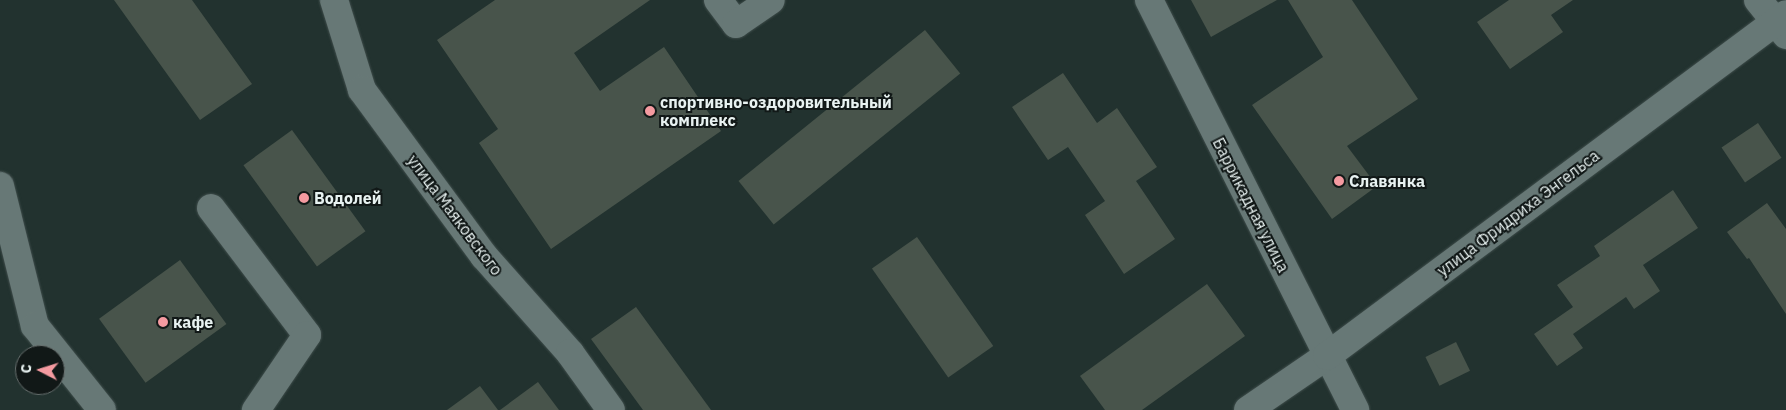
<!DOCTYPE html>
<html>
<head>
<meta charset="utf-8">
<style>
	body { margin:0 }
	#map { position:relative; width:1786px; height:410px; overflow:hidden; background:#22322f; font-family:"IBM Plex Sans",sans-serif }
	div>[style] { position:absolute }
	.building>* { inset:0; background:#48544b; transform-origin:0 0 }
	.roads { filter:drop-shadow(0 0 1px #3f4d4b) drop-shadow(0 0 1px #3f4d4b) }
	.minor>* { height:28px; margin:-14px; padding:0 14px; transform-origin:14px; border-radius:14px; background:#677876 }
	.dots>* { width:14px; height:14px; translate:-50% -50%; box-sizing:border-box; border:2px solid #111817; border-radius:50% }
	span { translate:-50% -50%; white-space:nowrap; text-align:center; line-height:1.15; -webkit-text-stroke:4px #111817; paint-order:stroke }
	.poi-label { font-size:16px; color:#e8f2f1; font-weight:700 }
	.left { translate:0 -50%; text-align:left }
	.street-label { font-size:16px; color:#e8f2f1 }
	.north { position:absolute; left:15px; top:345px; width:50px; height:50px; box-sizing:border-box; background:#111817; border:1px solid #676f6e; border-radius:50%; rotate:275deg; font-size:14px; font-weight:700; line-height:20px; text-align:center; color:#e8f2f1 }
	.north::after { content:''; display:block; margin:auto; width:18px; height:22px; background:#f49aa0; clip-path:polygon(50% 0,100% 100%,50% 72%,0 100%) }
</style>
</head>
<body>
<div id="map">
	<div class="building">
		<div style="clip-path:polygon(114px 0,192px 0,252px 84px,200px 120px)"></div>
		<div style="clip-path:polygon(495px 0,650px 0,574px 53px,600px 91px,664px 47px,721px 131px,551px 249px,479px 143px,498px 129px,437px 40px)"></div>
		<div style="clip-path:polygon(1191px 0,1277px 0,1211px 37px)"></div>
		<div style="clip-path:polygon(1288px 0,1352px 0,1418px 99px,1347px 146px,1377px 186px,1332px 219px,1252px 105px,1323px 57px)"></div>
		<div style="clip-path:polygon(1509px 0,1573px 0,1551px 15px,1563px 32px,1510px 69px,1477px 22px)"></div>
		<div style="left:925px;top:30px;width:56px;height:240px;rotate:51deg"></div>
		<div style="clip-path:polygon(1063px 73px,1097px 123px,1117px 108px,1157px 167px,1136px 181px,1175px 239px,1124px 274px,1085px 215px,1105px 201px,1068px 147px,1048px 160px,1012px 107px)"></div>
		<div style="left:1758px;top:123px;width:42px;height:44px;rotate:56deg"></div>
		<div style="left:292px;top:130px;width:125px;height:60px;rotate:54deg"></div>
		<div style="clip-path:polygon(1673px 190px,1698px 228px,1643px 265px,1660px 291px,1634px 309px,1626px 297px,1573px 334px,1583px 348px,1557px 366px,1534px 334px,1573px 307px,1557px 285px,1600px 256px,1594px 246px)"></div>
		<div style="clip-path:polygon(1767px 203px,1786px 229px,1786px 314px,1749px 258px,1747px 259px,1727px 232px)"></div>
		<div style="left:917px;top:237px;width:133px;height:55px;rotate:55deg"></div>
		<div style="left:180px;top:260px;width:79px;height:100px;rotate:54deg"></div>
		<div style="clip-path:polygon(1207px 284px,1245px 336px,1142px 410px,1105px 410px,1080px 376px)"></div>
		<div style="clip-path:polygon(636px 307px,711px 410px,643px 410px,591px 339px)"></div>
		<div style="left:1456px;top:342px;width:32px;height:34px;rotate:64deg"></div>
		<div style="clip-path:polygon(538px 382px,559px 410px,500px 410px)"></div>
		<div style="clip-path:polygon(480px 386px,498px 410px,447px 410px)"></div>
	</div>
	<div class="roads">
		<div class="minor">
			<div style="left:334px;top:0;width:94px;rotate:72.7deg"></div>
			<div style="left:362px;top:90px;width:206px;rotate:53.7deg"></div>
			<div style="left:484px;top:256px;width:130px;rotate:48.4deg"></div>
			<div style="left:570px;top:353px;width:70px;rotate:54.3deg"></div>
			<div style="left:718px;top:0;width:30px;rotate:53deg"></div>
			<div style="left:736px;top:24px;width:42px;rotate:-34.4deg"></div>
			<div style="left:1149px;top:0;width:459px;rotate:63.3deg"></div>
			<div style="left:1758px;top:0;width:45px;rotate:51.3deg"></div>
			<div style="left:0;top:186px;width:144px;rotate:76deg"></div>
			<div style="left:35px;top:326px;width:107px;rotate:51.4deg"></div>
			<div style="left:211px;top:208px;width:159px;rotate:52.9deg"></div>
			<div style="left:307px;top:335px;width:91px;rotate:124.2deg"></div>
			<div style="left:1248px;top:410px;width:96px;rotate:-34.4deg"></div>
			<div style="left:1327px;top:356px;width:572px;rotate:-36.69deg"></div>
		</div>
	</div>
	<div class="dots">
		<div style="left:650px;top:111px;background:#f49aa0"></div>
		<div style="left:1339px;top:181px;background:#f49aa0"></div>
		<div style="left:304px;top:198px;background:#f49aa0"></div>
		<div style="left:163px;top:322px;background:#f49aa0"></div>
	</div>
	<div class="poi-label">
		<span class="left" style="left:660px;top:111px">спортивно-оздоровительный<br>комплекс</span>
		<span class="left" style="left:1349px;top:181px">Славянка</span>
		<span class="left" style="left:314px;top:198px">Водолей</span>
		<span class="left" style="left:173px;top:322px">кафе</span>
	</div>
	<div class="street-label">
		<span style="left:1251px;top:205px;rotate:63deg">Баррикадная улица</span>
		<span style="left:1518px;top:213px;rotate:-37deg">улица Фридриха Энгельса</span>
		<span style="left:455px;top:215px;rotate:53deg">улица Маяковского</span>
	</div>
	<div class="north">С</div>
</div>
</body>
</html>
